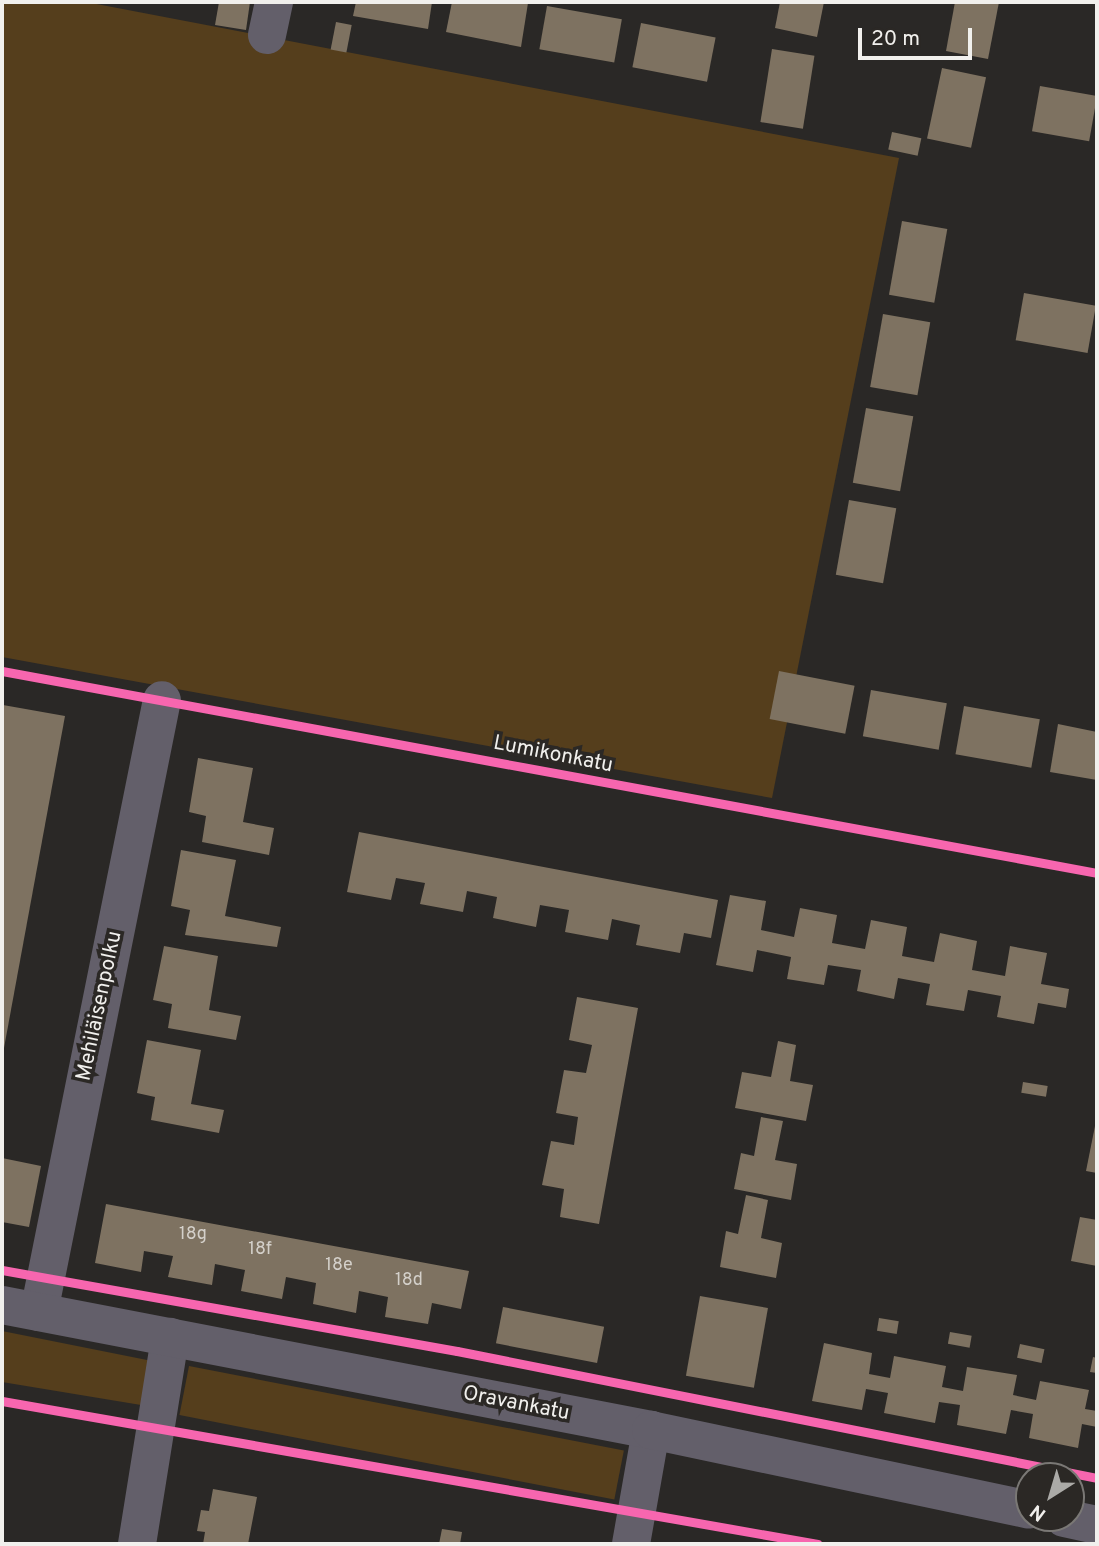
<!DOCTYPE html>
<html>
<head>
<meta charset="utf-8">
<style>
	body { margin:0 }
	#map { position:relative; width:1099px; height:1546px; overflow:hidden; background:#2a2826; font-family:Overpass,sans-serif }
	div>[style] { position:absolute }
	.green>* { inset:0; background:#553e1c; transform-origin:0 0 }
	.building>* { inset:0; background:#7e7261; transform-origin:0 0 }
	.minor>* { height:38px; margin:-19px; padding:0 19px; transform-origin:19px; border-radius:19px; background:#635f6a }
	.tertiary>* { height:38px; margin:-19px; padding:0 19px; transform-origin:19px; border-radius:19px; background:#635f6a }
	.cycleway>* { height:9px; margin:-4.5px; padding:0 4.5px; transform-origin:4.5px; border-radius:4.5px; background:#f766af }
	span { translate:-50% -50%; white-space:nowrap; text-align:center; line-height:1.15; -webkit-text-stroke:7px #2b2825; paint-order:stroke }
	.number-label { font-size:18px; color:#d4d0ca }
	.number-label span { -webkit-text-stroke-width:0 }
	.street-label { font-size:21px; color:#f1f0ed }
	.frame { position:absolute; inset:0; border:4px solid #f1f0ed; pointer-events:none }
	.north { position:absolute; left:1015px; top:1462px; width:70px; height:70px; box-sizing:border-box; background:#2b2825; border:2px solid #7a7875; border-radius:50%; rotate:217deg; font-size:19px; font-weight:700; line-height:28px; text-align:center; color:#f1f0ed }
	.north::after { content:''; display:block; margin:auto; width:24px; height:32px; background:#abaaa7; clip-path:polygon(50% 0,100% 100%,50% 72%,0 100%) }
	.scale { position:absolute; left:858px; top:28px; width:114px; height:32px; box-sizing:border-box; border:4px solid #f1f0ed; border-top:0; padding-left:9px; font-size:21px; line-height:24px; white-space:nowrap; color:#f1f0ed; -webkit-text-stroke:5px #2b2825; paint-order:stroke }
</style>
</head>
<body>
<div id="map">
	<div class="green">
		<div style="clip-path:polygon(2px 2px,86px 2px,899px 158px,772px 798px,2px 657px)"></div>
		<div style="clip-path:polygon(2px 1331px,152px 1361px,141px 1405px,2px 1382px)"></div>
		<div style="left:189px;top:1366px;width:443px;height:50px;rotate:11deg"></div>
	</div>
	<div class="building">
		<div style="clip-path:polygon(219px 2px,250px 2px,246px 30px,215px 25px)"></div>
		<div style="clip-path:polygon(356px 2px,432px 2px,428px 29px,353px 16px)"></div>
		<div style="clip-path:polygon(452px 2px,528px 3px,521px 47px,446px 32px)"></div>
		<div style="clip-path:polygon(780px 2px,824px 2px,817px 37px,775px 28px)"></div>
		<div style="clip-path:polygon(955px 2px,999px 2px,988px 59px,946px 51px)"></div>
		<div style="left:547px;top:6px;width:76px;height:44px;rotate:10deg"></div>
		<div style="left:336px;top:22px;width:16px;height:28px;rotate:11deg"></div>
		<div style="left:641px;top:23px;width:76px;height:45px;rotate:11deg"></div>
		<div style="left:772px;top:49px;width:43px;height:74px;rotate:9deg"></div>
		<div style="left:942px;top:68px;width:45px;height:72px;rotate:12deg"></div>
		<div style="left:1040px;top:86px;width:58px;height:46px;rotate:10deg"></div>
		<div style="left:892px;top:132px;width:30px;height:18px;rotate:12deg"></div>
		<div style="left:902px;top:221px;width:46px;height:75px;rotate:10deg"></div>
		<div style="left:1024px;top:293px;width:73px;height:48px;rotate:10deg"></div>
		<div style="left:883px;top:314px;width:48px;height:74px;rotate:10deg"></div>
		<div style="left:866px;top:408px;width:48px;height:76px;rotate:10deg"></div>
		<div style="left:849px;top:500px;width:48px;height:76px;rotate:10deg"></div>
		<div style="left:779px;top:671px;width:77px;height:49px;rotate:11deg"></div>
		<div style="left:871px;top:690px;width:77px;height:47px;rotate:10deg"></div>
		<div style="clip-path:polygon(3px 705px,65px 716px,4px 1048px,2px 1048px)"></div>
		<div style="left:964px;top:706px;width:77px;height:49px;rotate:10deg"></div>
		<div style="clip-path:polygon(1058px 724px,1097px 732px,1097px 780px,1050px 772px)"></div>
		<div style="clip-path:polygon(198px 758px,253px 768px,243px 822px,274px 828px,269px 855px,202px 842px,206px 816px,189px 812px)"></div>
		<div style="clip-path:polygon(359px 832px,718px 900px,711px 938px,684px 933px,680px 953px,636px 945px,640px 925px,612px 919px,608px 940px,565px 932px,569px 910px,540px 905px,536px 927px,493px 918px,497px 897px,467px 891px,463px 912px,420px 904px,425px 883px,396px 878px,391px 900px,347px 892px)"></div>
		<div style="clip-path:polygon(181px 850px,236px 860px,225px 916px,281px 927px,277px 947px,185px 935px,190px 910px,171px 906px)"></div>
		<div style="clip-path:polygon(730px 895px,766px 901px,761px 930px,794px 937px,800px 908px,837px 915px,832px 943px,865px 949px,871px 920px,907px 927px,902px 956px,934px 962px,940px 933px,977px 941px,972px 970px,1005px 976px,1010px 946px,1047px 953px,1041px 984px,1069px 989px,1066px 1008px,1038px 1003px,1034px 1024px,997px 1017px,1001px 996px,968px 990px,964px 1011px,926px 1005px,930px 984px,898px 978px,894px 999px,857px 991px,861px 970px,828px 965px,824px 985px,787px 979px,791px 957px,757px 950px,753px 972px,716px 965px)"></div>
		<div style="clip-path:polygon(164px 946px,218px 956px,209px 1010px,241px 1016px,236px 1040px,168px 1028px,172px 1004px,153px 1000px)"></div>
		<div style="clip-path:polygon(577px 997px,638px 1008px,599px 1224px,560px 1217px,564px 1189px,542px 1185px,551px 1141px,574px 1145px,578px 1117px,556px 1113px,564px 1070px,586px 1073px,592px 1045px,569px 1040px)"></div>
		<div style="clip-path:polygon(147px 1040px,201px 1050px,191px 1104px,224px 1110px,219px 1133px,151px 1120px,155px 1097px,137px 1093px)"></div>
		<div style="clip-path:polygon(778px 1041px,796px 1045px,790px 1081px,813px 1085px,806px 1121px,735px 1108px,742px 1072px,771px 1077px)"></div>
		<div style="left:1023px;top:1082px;width:25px;height:11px;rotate:9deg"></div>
		<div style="clip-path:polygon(761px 1117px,783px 1121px,775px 1160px,797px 1164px,791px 1200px,734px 1189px,741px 1153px,754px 1156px)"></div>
		<div style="clip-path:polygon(1095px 1126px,1097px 1127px,1097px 1173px,1086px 1171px)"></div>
		<div style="clip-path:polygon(2px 1158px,41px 1166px,29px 1227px,2px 1222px)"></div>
		<div style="clip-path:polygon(746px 1195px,768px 1200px,761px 1238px,782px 1243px,776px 1278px,720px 1267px,726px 1231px,738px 1234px)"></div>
		<div style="clip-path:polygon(106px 1204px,469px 1271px,461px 1309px,432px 1303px,428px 1324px,385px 1317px,388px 1297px,359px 1291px,356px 1313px,313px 1304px,316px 1283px,286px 1277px,282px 1299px,241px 1291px,245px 1270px,215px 1264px,212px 1285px,168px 1277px,173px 1256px,144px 1251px,141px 1272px,95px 1263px)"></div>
		<div style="clip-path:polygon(1080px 1217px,1097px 1220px,1097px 1266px,1071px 1261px)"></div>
		<div style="left:700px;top:1296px;width:69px;height:81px;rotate:10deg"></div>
		<div style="left:503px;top:1307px;width:103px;height:37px;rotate:11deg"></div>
		<div style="left:879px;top:1318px;width:20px;height:13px;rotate:9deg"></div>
		<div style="left:950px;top:1332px;width:22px;height:12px;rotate:10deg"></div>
		<div style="clip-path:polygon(824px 1343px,872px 1353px,869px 1374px,890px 1378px,894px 1356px,946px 1366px,942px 1387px,963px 1391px,967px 1367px,1017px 1375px,1013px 1395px,1036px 1400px,1040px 1381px,1089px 1390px,1085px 1409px,1097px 1411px,1097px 1427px,1082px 1424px,1078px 1448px,1029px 1438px,1033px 1414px,1011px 1410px,1006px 1434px,957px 1425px,960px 1405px,939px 1402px,935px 1423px,884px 1413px,888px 1393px,866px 1389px,862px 1410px,812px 1401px)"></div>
		<div style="left:1020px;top:1344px;width:25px;height:14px;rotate:12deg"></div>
		<div style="clip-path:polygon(1093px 1357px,1097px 1358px,1097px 1373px,1090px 1372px)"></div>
		<div style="clip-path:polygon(213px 1489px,257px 1497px,248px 1544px,203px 1544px,205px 1532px,197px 1531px,201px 1510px,209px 1511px)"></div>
		<div style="clip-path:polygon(442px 1529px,462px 1532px,460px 1544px,439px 1544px)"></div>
	</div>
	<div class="minor">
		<div style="left:267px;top:35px;width:34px;rotate:-78deg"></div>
		<div style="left:39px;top:1312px;width:624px;rotate:-78.64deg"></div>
		<div style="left:137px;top:1544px;width:210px;rotate:-80.9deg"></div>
		<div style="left:631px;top:1544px;width:116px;rotate:-80deg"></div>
	</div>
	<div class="tertiary">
		<div style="left:2px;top:1305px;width:661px;rotate:10.9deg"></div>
		<div style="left:651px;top:1430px;width:386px;rotate:11.9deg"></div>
		<div style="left:1064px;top:1518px;width:34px;rotate:12deg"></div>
	</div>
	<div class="cycleway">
		<div style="left:2px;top:671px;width:1113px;rotate:10.45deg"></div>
		<div style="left:2px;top:1270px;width:462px;rotate:10.1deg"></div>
		<div style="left:457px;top:1351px;width:652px;rotate:11.22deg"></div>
		<div style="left:2px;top:1401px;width:828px;rotate:9.94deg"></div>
	</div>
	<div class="number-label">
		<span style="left:193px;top:1235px">18g</span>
		<span style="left:260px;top:1250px">18f</span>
		<span style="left:339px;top:1266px">18e</span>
		<span style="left:409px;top:1281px">18d</span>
	</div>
	<div class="street-label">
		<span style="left:553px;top:755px;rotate:11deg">Lumikonkatu</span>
		<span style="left:100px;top:1006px;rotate:-78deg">Mehiläisenpolku</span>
		<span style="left:516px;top:1404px;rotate:11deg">Oravankatu</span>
	</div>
	<div class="frame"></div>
	<div class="north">N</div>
	<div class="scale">20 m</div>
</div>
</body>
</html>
